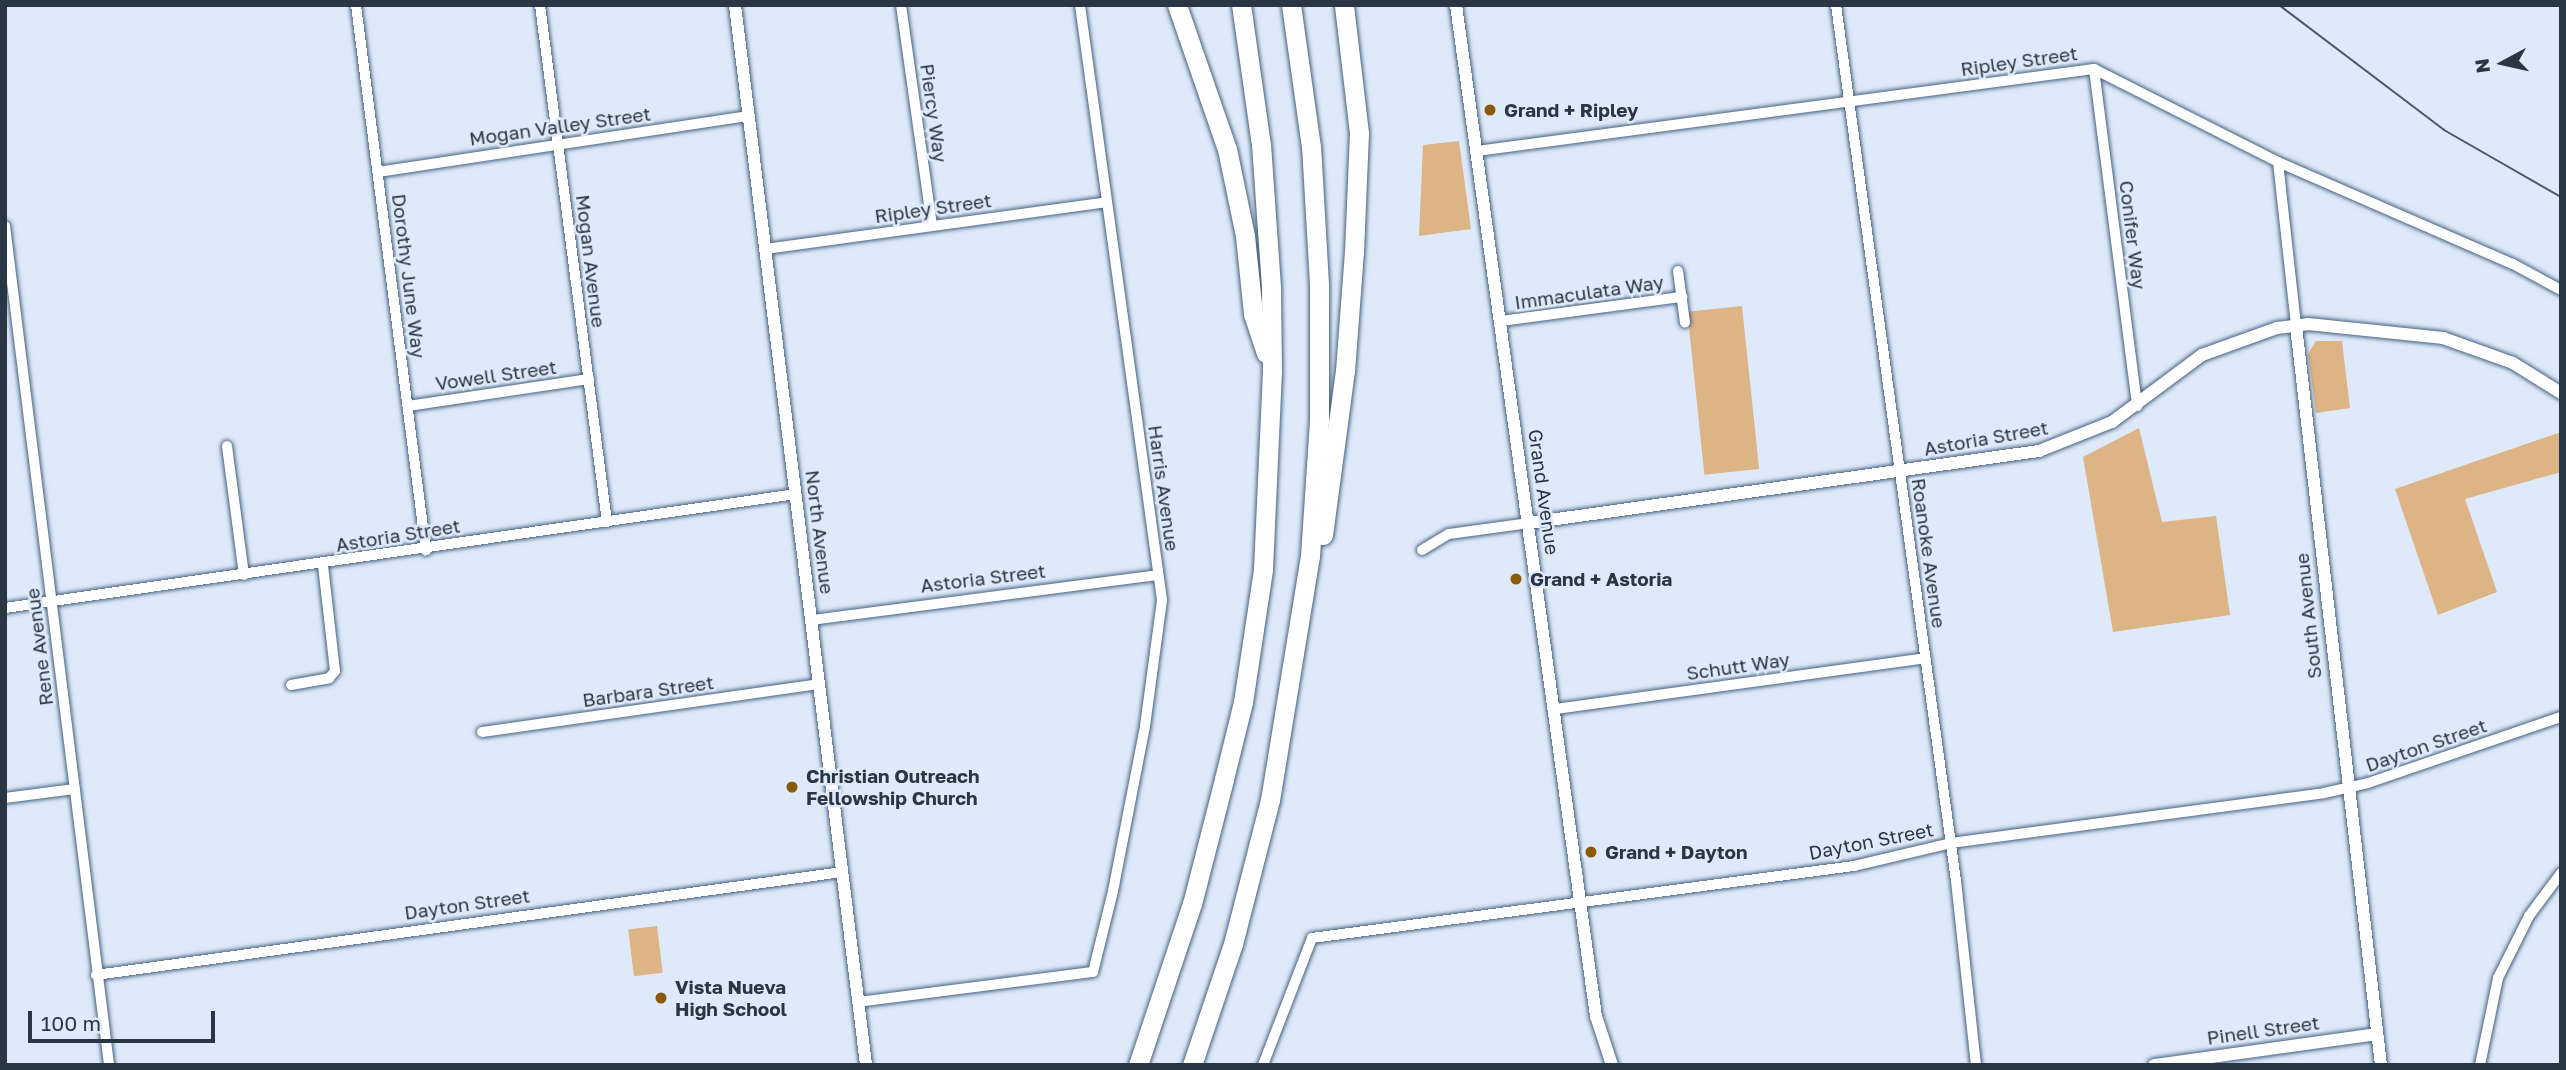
<!DOCTYPE html>
<html>
<head>
<meta charset="utf-8">
<style>
	body { margin:0 }
	#map { position:relative; width:2566px; height:1070px; overflow:hidden; background:#deeaf9; font-family:"Golos Text",sans-serif }
	div>[style] { position:absolute }
	.green>* { inset:0; background:#ddb485; transform-origin:0 0 }
	.roads { filter:drop-shadow(0 0 2px #456180) drop-shadow(0 0 2px #456180) }
	.minor>* { height:10px; margin:-5px; padding:0 5px; transform-origin:5px; border-radius:5px; background:#fff }
	.tertiary>* { height:12px; margin:-6px; padding:0 6px; transform-origin:6px; border-radius:6px; background:#fff }
	.motorway>* { height:19px; margin:-9.5px; padding:0 9.5px; transform-origin:9.5px; border-radius:9.5px; background:#fff }
	.tram>* { height:2px; margin:-1px; padding:0 1px; transform-origin:1px; border-radius:1px; background:#4b5865 }
	.dots>* { width:19px; height:19px; translate:-50% -50%; box-sizing:border-box; border:4px solid #deeaf9; border-radius:50% }
	span { translate:-50% -50%; white-space:nowrap; text-align:center; line-height:1.15; -webkit-text-stroke:5px #deeaf9; paint-order:stroke }
	.street-label { font-size:19px; color:#293643 }
	.poi-label { font-size:19px; color:#293643; font-weight:700 }
	.left { translate:0 -50%; text-align:left }
	.frame { position:absolute; inset:0; border:7px solid #293643; pointer-events:none }
	.north { position:absolute; left:2468px; top:28px; width:70px; height:70px; -webkit-text-stroke:5px #deeaf9; paint-order:stroke; rotate:262deg; font-size:19px; font-weight:700; line-height:28px; text-align:center; color:#293643 }
	.north::after { content:''; display:block; margin:auto; width:24px; height:32px; background:#293643; clip-path:polygon(50% 0,100% 100%,50% 72%,0 100%) }
	.scale { position:absolute; left:28px; top:1011px; width:187px; height:32px; box-sizing:border-box; border:4px solid #293643; border-top:0; padding-left:9px; font-size:21px; line-height:24px; white-space:nowrap; color:#293643; -webkit-text-stroke:5px #deeaf9; paint-order:stroke }
</style>
</head>
<body>
<div id="map">
	<div class="green">
		<div style="clip-path:polygon(1459px 141px,1471px 229px,1419px 236px,1423px 145px)"></div>
		<div style="left:1742px;top:306px;width:164px;height:55px;rotate:84deg"></div>
		<div style="clip-path:polygon(2316px 341px,2342px 341px,2350px 408px,2316px 413px,2308px 354px)"></div>
		<div style="clip-path:polygon(2139px 428px,2162px 522px,2216px 516px,2230px 615px,2113px 632px,2083px 457px)"></div>
		<div style="clip-path:polygon(2561px 432px,2561px 472px,2465px 499px,2497px 592px,2438px 615px,2395px 489px)"></div>
		<div style="left:657px;top:926px;width:47px;height:29px;rotate:83deg"></div>
	</div>
	<div class="roads">
		<div class="minor">
			<div style="left:356px;top:5px;width:550px;rotate:82.69deg"></div>
			<div style="left:540px;top:5px;width:521px;rotate:82.62deg"></div>
			<div style="left:901px;top:5px;width:223px;rotate:82deg"></div>
			<div style="left:1836px;top:5px;width:884px;rotate:82.2deg"></div>
			<div style="left:1956px;top:881px;width:185px;rotate:83.8deg"></div>
			<div style="left:2094px;top:69px;width:340px;rotate:82.7deg"></div>
			<div style="left:1477px;top:151px;width:622px;rotate:-7.57deg"></div>
			<div style="left:2094px;top:69px;width:206px;rotate:26.8deg"></div>
			<div style="left:2278px;top:162px;width:256px;rotate:23.5deg"></div>
			<div style="left:2513px;top:264px;width:55px;rotate:28.4deg"></div>
			<div style="left:2278px;top:162px;width:165px;rotate:83.7deg"></div>
			<div style="left:378px;top:172px;width:375px;rotate:-8.6deg"></div>
			<div style="left:5px;top:226px;width:845px;rotate:82.93deg"></div>
			<div style="left:765px;top:249px;width:344px;rotate:-7.8deg"></div>
			<div style="left:1678px;top:271px;width:52px;rotate:82.3deg"></div>
			<div style="left:1501px;top:321px;width:183px;rotate:-7.6deg"></div>
			<div style="left:408px;top:406px;width:183px;rotate:-8.5deg"></div>
			<div style="left:227px;top:446px;width:130px;rotate:82.5deg"></div>
			<div style="left:1422px;top:550px;width:31px;rotate:-31deg"></div>
			<div style="left:1449px;top:534px;width:81px;rotate:-7.8deg"></div>
			<div style="left:5px;top:608px;width:799px;rotate:-8.2deg"></div>
			<div style="left:812px;top:620px;width:349px;rotate:-7.4deg"></div>
			<div style="left:291px;top:685px;width:39px;rotate:-10deg"></div>
			<div style="left:329px;top:678px;width:9px;rotate:-49deg"></div>
			<div style="left:335px;top:671px;width:106px;rotate:-96.5deg"></div>
			<div style="left:1555px;top:709px;width:374px;rotate:-7.8deg"></div>
			<div style="left:482px;top:732px;width:340px;rotate:-8.1deg"></div>
			<div style="left:5px;top:798px;width:70px;rotate:-7.4deg"></div>
			<div style="left:96px;top:975px;width:753px;rotate:-7.86deg"></div>
			<div style="left:858px;top:1002px;width:237px;rotate:-7.3deg"></div>
			<div style="left:1093px;top:972px;width:83px;rotate:-76.1deg"></div>
			<div style="left:1113px;top:891px;width:168px;rotate:-79deg"></div>
			<div style="left:1145px;top:726px;width:127px;rotate:-82.3deg"></div>
			<div style="left:1162px;top:600px;width:601px;rotate:-97.85deg"></div>
			<div style="left:1263px;top:1065px;width:136px;rotate:-68.9deg"></div>
			<div style="left:1312px;top:938px;width:547px;rotate:-7.57deg"></div>
			<div style="left:1854px;top:866px;width:100px;rotate:-13.3deg"></div>
			<div style="left:1951px;top:843px;width:376px;rotate:-7.6deg"></div>
			<div style="left:2324px;top:793px;width:45px;rotate:-12.8deg"></div>
			<div style="left:2368px;top:783px;width:204px;rotate:-18.9deg"></div>
			<div style="left:2480px;top:1065px;width:89px;rotate:-78.3deg"></div>
			<div style="left:2498px;top:978px;width:69px;rotate:-63.4deg"></div>
			<div style="left:2529px;top:916px;width:54px;rotate:-53.3deg"></div>
		</div>
		<div class="tertiary">
			<div style="left:735px;top:5px;width:1068px;rotate:82.95deg"></div>
			<div style="left:1456px;top:5px;width:1021px;rotate:82.12deg"></div>
			<div style="left:1596px;top:1016px;width:52px;rotate:71.9deg"></div>
			<div style="left:2296px;top:326px;width:744px;rotate:83.44deg"></div>
			<div style="left:1529px;top:523px;width:515px;rotate:-8.04deg"></div>
			<div style="left:2039px;top:451px;width:79px;rotate:-21.7deg"></div>
			<div style="left:2112px;top:422px;width:112px;rotate:-36.7deg"></div>
			<div style="left:2202px;top:355px;width:80px;rotate:-19.8deg"></div>
			<div style="left:2277px;top:328px;width:31px;rotate:-7deg"></div>
			<div style="left:2308px;top:324px;width:136px;rotate:5.9deg"></div>
			<div style="left:2443px;top:338px;width:74px;rotate:19.7deg"></div>
			<div style="left:2513px;top:363px;width:57px;rotate:32deg"></div>
			<div style="left:2154px;top:1065px;width:225px;rotate:-7.9deg"></div>
		</div>
		<div class="motorway">
			<div style="left:1177px;top:5px;width:152px;rotate:70.9deg"></div>
			<div style="left:1227px;top:149px;width:89px;rotate:78.3deg"></div>
			<div style="left:1245px;top:236px;width:78px;rotate:84.1deg"></div>
			<div style="left:1253px;top:314px;width:41px;rotate:71.6deg"></div>
			<div style="left:1323px;top:535px;width:165px;rotate:-82.4deg"></div>
			<div style="left:1345px;top:371px;width:119px;rotate:-85.7deg"></div>
			<div style="left:1354px;top:252px;width:119px;rotate:-87.6deg"></div>
			<div style="left:1359px;top:133px;width:129px;rotate:-96.7deg"></div>
			<div style="left:1138px;top:1065px;width:170px;rotate:-71.5deg"></div>
			<div style="left:1192px;top:904px;width:129px;rotate:-75.6deg"></div>
			<div style="left:1224px;top:779px;width:79px;rotate:-76.1deg"></div>
			<div style="left:1243px;top:702px;width:134px;rotate:-81.4deg"></div>
			<div style="left:1263px;top:569px;width:198px;rotate:-87.4deg"></div>
			<div style="left:1272px;top:371px;width:84px;rotate:-90.7deg"></div>
			<div style="left:1271px;top:287px;width:142px;rotate:-94deg"></div>
			<div style="left:1261px;top:145px;width:141px;rotate:-98.1deg"></div>
			<div style="left:1192px;top:1065px;width:128px;rotate:-71.3deg"></div>
			<div style="left:1233px;top:944px;width:149px;rotate:-75.6deg"></div>
			<div style="left:1270px;top:800px;width:247px;rotate:-80.7deg"></div>
			<div style="left:1310px;top:556px;width:136px;rotate:-86.2deg"></div>
			<div style="left:1319px;top:420px;width:136px;rotate:-90deg"></div>
			<div style="left:1319px;top:284px;width:137px;rotate:-93.3deg"></div>
			<div style="left:1311px;top:147px;width:143px;rotate:-98deg"></div>
		</div>
	</div>
	<div class="tram">
		<div style="left:2279px;top:5px;width:207px;rotate:37.1deg"></div>
		<div style="left:2444px;top:130px;width:135px;rotate:29.8deg"></div>
	</div>
	<div class="dots">
		<div style="left:1490px;top:110px;background:#8c5a04"></div>
		<div style="left:1516px;top:579px;background:#8c5a04"></div>
		<div style="left:792px;top:787px;background:#8c5a04"></div>
		<div style="left:1591px;top:852px;background:#8c5a04"></div>
		<div style="left:661px;top:998px;background:#8c5a04"></div>
	</div>
	<div class="street-label">
		<span style="left:2019px;top:61px;rotate:-8deg">Ripley Street</span>
		<span style="left:934px;top:113px;rotate:82deg">Piercy Way</span>
		<span style="left:560px;top:126px;rotate:-8deg">Mogan Valley Street</span>
		<span style="left:933px;top:208px;rotate:-8deg">Ripley Street</span>
		<span style="left:2133px;top:235px;rotate:83deg">Conifer Way</span>
		<span style="left:591px;top:261px;rotate:83deg">Mogan Avenue</span>
		<span style="left:409px;top:276px;rotate:83deg">Dorothy June Way</span>
		<span style="left:1589px;top:292px;rotate:-8deg">Immaculata Way</span>
		<span style="left:496px;top:375px;rotate:-8deg">Vowell Street</span>
		<span style="left:1986px;top:438px;rotate:-10deg">Astoria Street</span>
		<span style="left:1164px;top:488px;rotate:82deg">Harris Avenue</span>
		<span style="left:1544px;top:492px;rotate:82deg">Grand Avenue</span>
		<span style="left:820px;top:532px;rotate:83deg">North Avenue</span>
		<span style="left:398px;top:535px;rotate:-9deg">Astoria Street</span>
		<span style="left:1929px;top:553px;rotate:82deg">Roanoke Avenue</span>
		<span style="left:983px;top:578px;rotate:-7deg">Astoria Street</span>
		<span style="left:2308px;top:616px;rotate:-96deg">South Avenue</span>
		<span style="left:39px;top:647px;rotate:-97deg">Rene Avenue</span>
		<span style="left:1738px;top:666px;rotate:-8deg">Schutt Way</span>
		<span style="left:648px;top:691px;rotate:-8deg">Barbara Street</span>
		<span style="left:2426px;top:745px;rotate:-19deg">Dayton Street</span>
		<span style="left:1871px;top:841px;rotate:-11deg">Dayton Street</span>
		<span style="left:467px;top:904px;rotate:-8deg">Dayton Street</span>
		<span style="left:2263px;top:1030px;rotate:-8deg">Pinell Street</span>
	</div>
	<div class="poi-label">
		<span class="left" style="left:1504px;top:110px">Grand + Ripley</span>
		<span class="left" style="left:1530px;top:579px">Grand + Astoria</span>
		<span class="left" style="left:806px;top:787px">Christian Outreach<br>Fellowship Church</span>
		<span class="left" style="left:1605px;top:852px">Grand + Dayton</span>
		<span class="left" style="left:675px;top:998px">Vista Nueva<br>High School</span>
	</div>
	<div class="frame"></div>
	<div class="north">N</div>
	<div class="scale">100 m</div>
</div>
</body>
</html>
